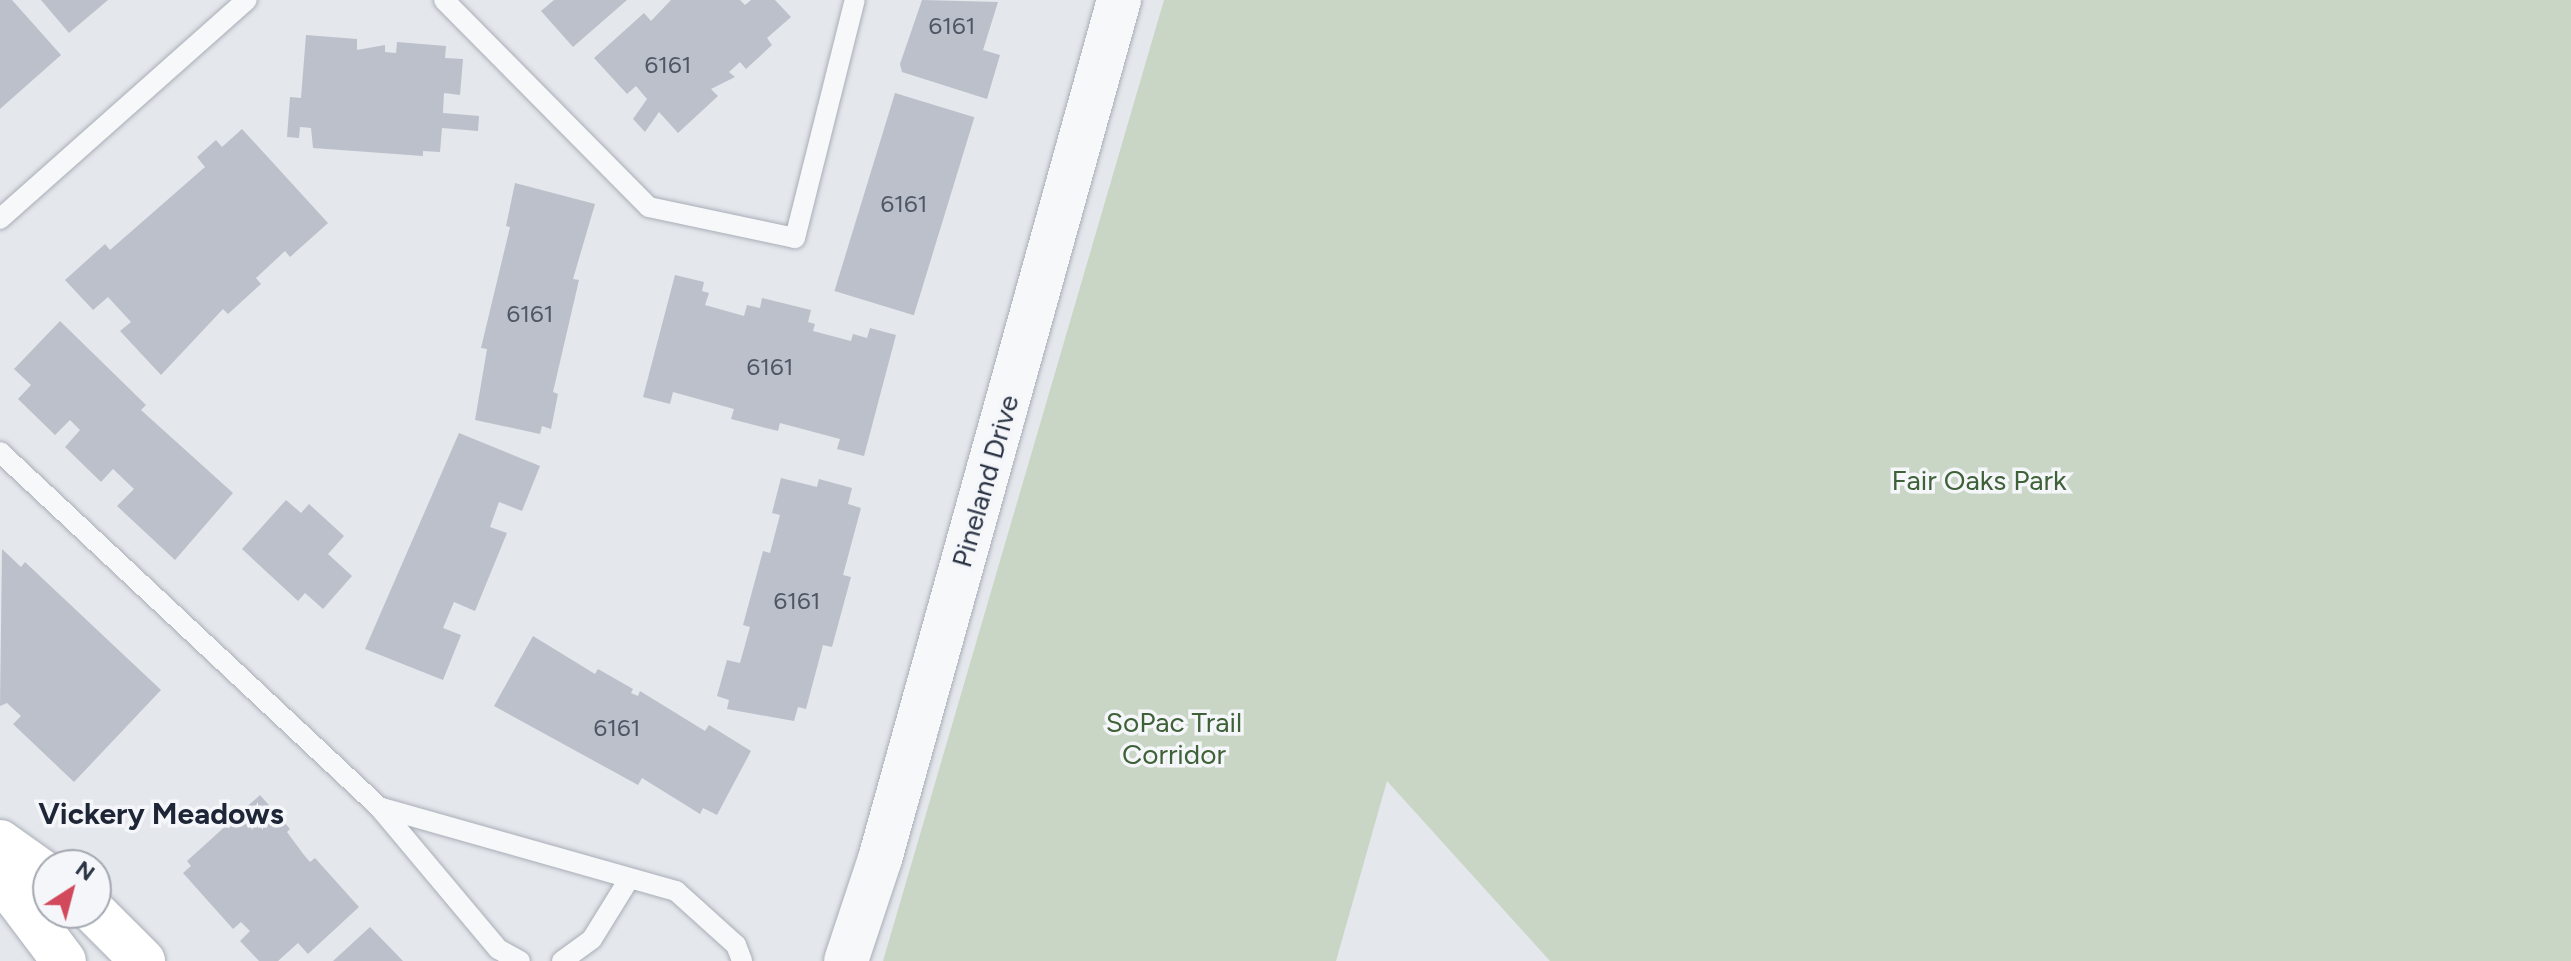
<!DOCTYPE html>
<html>
<head>
<meta charset="utf-8">
<style>
	body { margin:0 }
	#map { position:relative; width:2571px; height:961px; overflow:hidden; background:#e4e7ec; font-family:Figtree,sans-serif }
	div>[style] { position:absolute }
	.green>* { inset:0; background:#c9d6c5 }
	.building>* { inset:0; background:#bbc0ca; transform-origin:0 0 }
	.roads { filter:drop-shadow(0 0 2px #a9aeb7) drop-shadow(0 0 2px #a9aeb7) }
	.service>* { height:20px; margin:-10px; padding:0 10px; transform-origin:10px; border-radius:10px; background:#f7f8fa }
	.tertiary>* { height:44px; margin:-22px; padding:0 22px; transform-origin:22px; border-radius:22px; background:#f7f8fa }
	.secondary>* { height:44px; margin:-22px; padding:0 22px; transform-origin:22px; border-radius:22px; background:#fff }
	span { translate:-50% -50%; white-space:nowrap; text-align:center; line-height:1.15; -webkit-text-stroke:7px #f4f6f9; paint-order:stroke }
	.number-label { font-size:24px; color:#4f5766 }
	.number-label span { -webkit-text-stroke-width:0 }
	.park-label { font-size:28px; color:#3f6138 }
	.street-label { font-size:28px; color:#2b3445 }
	.neighbourhood-label { font-size:30px; color:#1d2536; font-weight:700 }
	.north { position:absolute; left:32px; top:849px; width:80px; height:80px; box-sizing:border-box; background:#f4f6f9; border:2px solid #a4a8b1; border-radius:50%; rotate:36deg; font-size:22px; font-weight:700; line-height:32px; text-align:center; color:#2b3445 }
	.north::after { content:''; display:block; margin:auto; width:28px; height:36px; background:#d1495b; clip-path:polygon(50% 0,100% 100%,50% 72%,0 100%) }
</style>
</head>
<body>
<div id="map">
	<div class="green">
		<div style="clip-path:polygon(1164px 0,2571px 0,2571px 961px,1550px 961px,1387px 781px,1336px 961px,883px 961px)"></div>
	</div>
	<div class="building">
		<div style="clip-path:polygon(0 0,12px 0,61px 55px,0 109px)"></div>
		<div style="clip-path:polygon(41px 0,108px 0,69px 33px)"></div>
		<div style="clip-path:polygon(554px 0,627px 0,573px 47px,541px 11px)"></div>
		<div style="clip-path:polygon(671px 0,740px 0,745px 5px,751px 0,775px 0,791px 17px,767px 38px,772px 45px,746px 69px,740px 62px,729px 72px,735px 77px,711px 89px,718px 96px,678px 133px,659px 112px,645px 132px,633px 119px,647px 99px,636px 86px,627px 94px,594px 58px,644px 13px,651px 21px)"></div>
		<div style="clip-path:polygon(922px 0,998px 2px,983px 50px,1000px 55px,987px 99px,902px 72px,900px 64px)"></div>
		<div style="clip-path:polygon(306px 35px,357px 39px,357px 50px,385px 45px,385px 52px,396px 53px,397px 42px,446px 46px,445px 58px,463px 59px,460px 95px,444px 93px,443px 113px,479px 116px,478px 131px,442px 128px,440px 152px,423px 151px,423px 156px,313px 148px,311px 128px,300px 127px,299px 138px,287px 137px,290px 97px,301px 98px)"></div>
		<div style="left:895px;top:93px;width:83px;height:207px;rotate:17deg"></div>
		<div style="clip-path:polygon(242px 129px,328px 223px,290px 257px,285px 251px,256px 278px,261px 284px,228px 314px,223px 309px,161px 375px,120px 331px,131px 322px,108px 297px,93px 310px,65px 280px,105px 244px,110px 250px,205px 167px,197px 157px,216px 140px,222px 147px)"></div>
		<div style="clip-path:polygon(515px 183px,595px 204px,573px 279px,579px 280px,553px 392px,558px 394px,551px 429px,542px 426px,540px 434px,475px 420px,487px 349px,481px 348px,510px 227px,506px 226px)"></div>
		<div style="clip-path:polygon(675px 275px,704px 282px,702px 291px,709px 293px,705px 305px,744px 316px,747px 305px,760px 308px,762px 298px,811px 310px,808px 322px,815px 324px,813px 331px,851px 341px,853px 334px,867px 338px,870px 328px,896px 335px,864px 456px,837px 449px,840px 439px,780px 423px,778px 431px,731px 419px,734px 409px,673px 392px,670px 404px,643px 397px)"></div>
		<div style="clip-path:polygon(60px 321px,146px 405px,141px 410px,233px 493px,175px 560px,117px 506px,134px 489px,113px 469px,101px 482px,65px 447px,80px 430px,70px 420px,55px 435px,18px 399px,31px 385px,14px 369px)"></div>
		<div style="clip-path:polygon(459px 433px,540px 466px,522px 511px,499px 502px,490px 527px,507px 533px,475px 611px,454px 602px,443px 628px,461px 635px,443px 680px,365px 649px)"></div>
		<div style="clip-path:polygon(781px 478px,817px 487px,819px 479px,852px 488px,848px 504px,861px 508px,843px 575px,851px 577px,832px 647px,823px 645px,806px 709px,798px 707px,794px 721px,727px 709px,729px 700px,717px 696px,727px 660px,740px 663px,750px 627px,743px 625px,763px 551px,770px 553px,780px 515px,772px 513px)"></div>
		<div style="clip-path:polygon(286px 500px,301px 513px,309px 504px,344px 536px,328px 554px,352px 576px,323px 609px,305px 593px,298px 601px,242px 549px)"></div>
		<div style="clip-path:polygon(2px 549px,21px 567px,25px 562px,161px 690px,74px 782px,13px 724px,21px 716px,7px 703px,0 706px)"></div>
		<div style="clip-path:polygon(533px 636px,595px 674px,598px 669px,633px 689px,631px 693px,638px 696px,640px 691px,705px 731px,709px 725px,751px 751px,717px 815px,703px 808px,700px 814px,642px 778px,638px 785px,494px 706px)"></div>
		<div style="clip-path:polygon(260px 795px,290px 829px,287px 832px,304px 855px,310px 862px,315px 858px,359px 907px,308px 954px,298px 943px,278px 961px,259px 961px,240px 941px,250px 931px,241px 922px,233px 929px,183px 873px,191px 866px,187px 861px)"></div>
		<div style="clip-path:polygon(370px 927px,403px 961px,333px 961px)"></div>
	</div>
	<div class="roads">
		<div class="service">
			<div style="left:444px;top:0;width:291px;rotate:45.3deg"></div>
			<div style="left:649px;top:207px;width:149px;rotate:12deg"></div>
			<div style="left:795px;top:238px;width:245px;rotate:-75.9deg"></div>
			<div style="left:0;top:219px;width:330px;rotate:-41.6deg"></div>
			<div style="left:0;top:452px;width:519px;rotate:43.13deg"></div>
			<div style="left:379px;top:807px;width:309px;rotate:15.8deg"></div>
			<div style="left:676px;top:891px;width:81px;rotate:42deg"></div>
			<div style="left:736px;top:945px;width:17px;rotate:69deg"></div>
			<div style="left:379px;top:807px;width:185px;rotate:50deg"></div>
			<div style="left:498px;top:949px;width:25px;rotate:29deg"></div>
			<div style="left:562px;top:961px;width:37px;rotate:-36deg"></div>
			<div style="left:592px;top:939px;width:70px;rotate:-58.3deg"></div>
		</div>
		<div class="tertiary">
			<div style="left:846px;top:961px;width:108px;rotate:-71.6deg"></div>
			<div style="left:880px;top:859px;width:892px;rotate:-74.45deg"></div>
		</div>
		<div class="secondary">
			<div style="left:0;top:842px;width:59px;rotate:35.3deg"></div>
			<div style="left:0;top:876px;width:106px;rotate:53deg"></div>
			<div style="left:95px;top:913px;width:68px;rotate:45deg"></div>
		</div>
	</div>
	<div class="number-label">
		<span style="left:952px;top:26px">6161</span>
		<span style="left:668px;top:65px">6161</span>
		<span style="left:904px;top:204px">6161</span>
		<span style="left:530px;top:314px">6161</span>
		<span style="left:770px;top:367px">6161</span>
		<span style="left:797px;top:601px">6161</span>
		<span style="left:617px;top:728px">6161</span>
	</div>
	<div class="park-label">
		<span style="left:1979px;top:480px">Fair Oaks Park</span>
		<span style="left:1174px;top:738px">SoPac Trail<br>Corridor</span>
	</div>
	<div class="street-label">
		<span style="left:985px;top:481px;rotate:-74deg">Pineland Drive</span>
	</div>
	<div class="neighbourhood-label">
		<span style="left:161px;top:814px">Vickery Meadows</span>
	</div>
	<div class="north">N</div>
</div>
</body>
</html>
